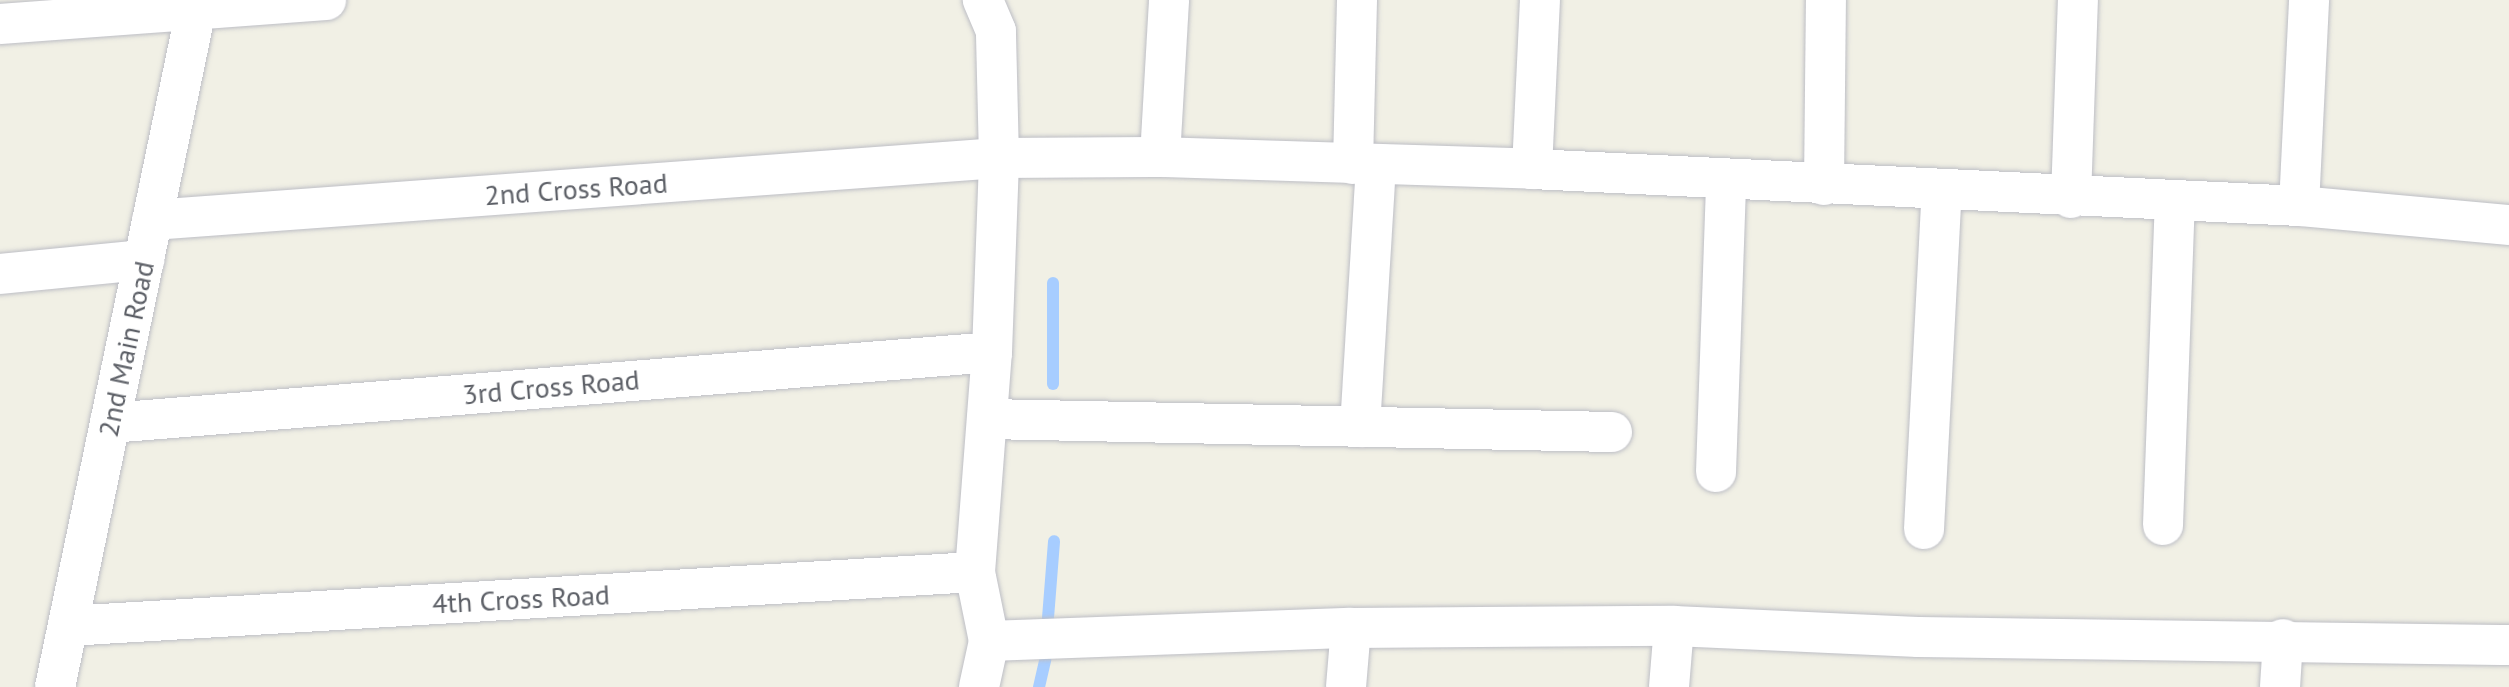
<!DOCTYPE html>
<html>
<head>
<meta charset="utf-8">
<style>
	body { margin:0 }
	#map { position:relative; width:2509px; height:687px; overflow:hidden; background:#f1f0e5; font-family:"PT Sans",sans-serif }
	div>[style] { position:absolute }
	.stream>* { height:12px; margin:-6px; padding:0 6px; transform-origin:6px; border-radius:6px; background:#a7cdff }
	.roads { filter:drop-shadow(0 0 2px #bdbec5) drop-shadow(0 0 2px #bdbec5) }
	.minor>* { height:40px; margin:-20px; padding:0 20px; transform-origin:20px; border-radius:20px; background:#fff }
	span { translate:-50% -50%; white-space:nowrap; text-align:center; line-height:1.15; -webkit-text-stroke:6px #fff; paint-order:stroke }
	.street-label { font-size:28px; color:#5d6067 }
</style>
</head>
<body>
<div id="map">
	<div class="stream">
		<div style="left:1053px;top:283px;width:101px;rotate:90deg"></div>
		<div style="left:1048px;top:618px;width:77px;rotate:-85.5deg"></div>
		<div style="left:1039px;top:687px;width:28px;rotate:-77deg"></div>
	</div>
	<div class="roads">
		<div class="minor">
			<div style="left:0;top:24px;width:327px;rotate:-4.2deg"></div>
			<div style="left:1160px;top:157px;width:157px;rotate:-86.7deg"></div>
			<div style="left:1353px;top:164px;width:164px;rotate:-88.6deg"></div>
			<div style="left:1532px;top:169px;width:169px;rotate:-87.3deg"></div>
			<div style="left:1824px;top:185px;width:185px;rotate:-89.4deg"></div>
			<div style="left:2071px;top:198px;width:198px;rotate:-88deg"></div>
			<div style="left:2299px;top:206px;width:206px;rotate:-87.2deg"></div>
			<div style="left:152px;top:220px;width:849px;rotate:-4.19deg"></div>
			<div style="left:999px;top:158px;width:161px;rotate:-0.4deg"></div>
			<div style="left:1160px;top:157px;width:372px;rotate:1.8deg"></div>
			<div style="left:1532px;top:169px;width:768px;rotate:2.76deg"></div>
			<div style="left:2299px;top:206px;width:211px;rotate:5.2deg"></div>
			<div style="left:0;top:274px;width:145px;rotate:-5.6deg"></div>
			<div style="left:987px;top:419px;width:625px;rotate:1.19deg"></div>
			<div style="left:110px;top:423px;width:885px;rotate:-4.6deg"></div>
			<div style="left:1360px;top:427px;width:262px;rotate:-86.5deg"></div>
			<div style="left:1716px;top:472px;width:293px;rotate:-88deg"></div>
			<div style="left:2163px;top:525px;width:324px;rotate:-87.9deg"></div>
			<div style="left:1924px;top:529px;width:338px;rotate:-87deg"></div>
			<div style="left:68px;top:626px;width:909px;rotate:-3.41deg"></div>
			<div style="left:989px;top:641px;width:362px;rotate:-2.1deg"></div>
			<div style="left:1351px;top:628px;width:323px;rotate:-0.4deg"></div>
			<div style="left:1674px;top:626px;width:244px;rotate:2.6deg"></div>
			<div style="left:1918px;top:637px;width:591px;rotate:0.78deg"></div>
			<div style="left:55px;top:687px;width:692px;rotate:-78.24deg"></div>
			<div style="left:979px;top:687px;width:47px;rotate:-77.7deg"></div>
			<div style="left:989px;top:641px;width:70px;rotate:-101.5deg"></div>
			<div style="left:975px;top:572px;width:221px;rotate:-85.6deg"></div>
			<div style="left:992px;top:352px;width:194px;rotate:-87.9deg"></div>
			<div style="left:999px;top:158px;width:127px;rotate:-91.4deg"></div>
			<div style="left:996px;top:31px;width:34px;rotate:-113deg"></div>
			<div style="left:1346px;top:687px;width:59px;rotate:-85.2deg"></div>
			<div style="left:1669px;top:687px;width:61px;rotate:-85.3deg"></div>
			<div style="left:2280px;top:687px;width:48px;rotate:-86.4deg"></div>
		</div>
	</div>
	<div class="street-label">
		<span style="left:576px;top:189px;rotate:-4deg">2nd Cross Road</span>
		<span style="left:126px;top:349px;rotate:-78deg">2nd Main Road</span>
		<span style="left:551px;top:387px;rotate:-5deg">3rd Cross Road</span>
		<span style="left:521px;top:599px;rotate:-3deg">4th Cross Road</span>
	</div>
</div>
</body>
</html>
